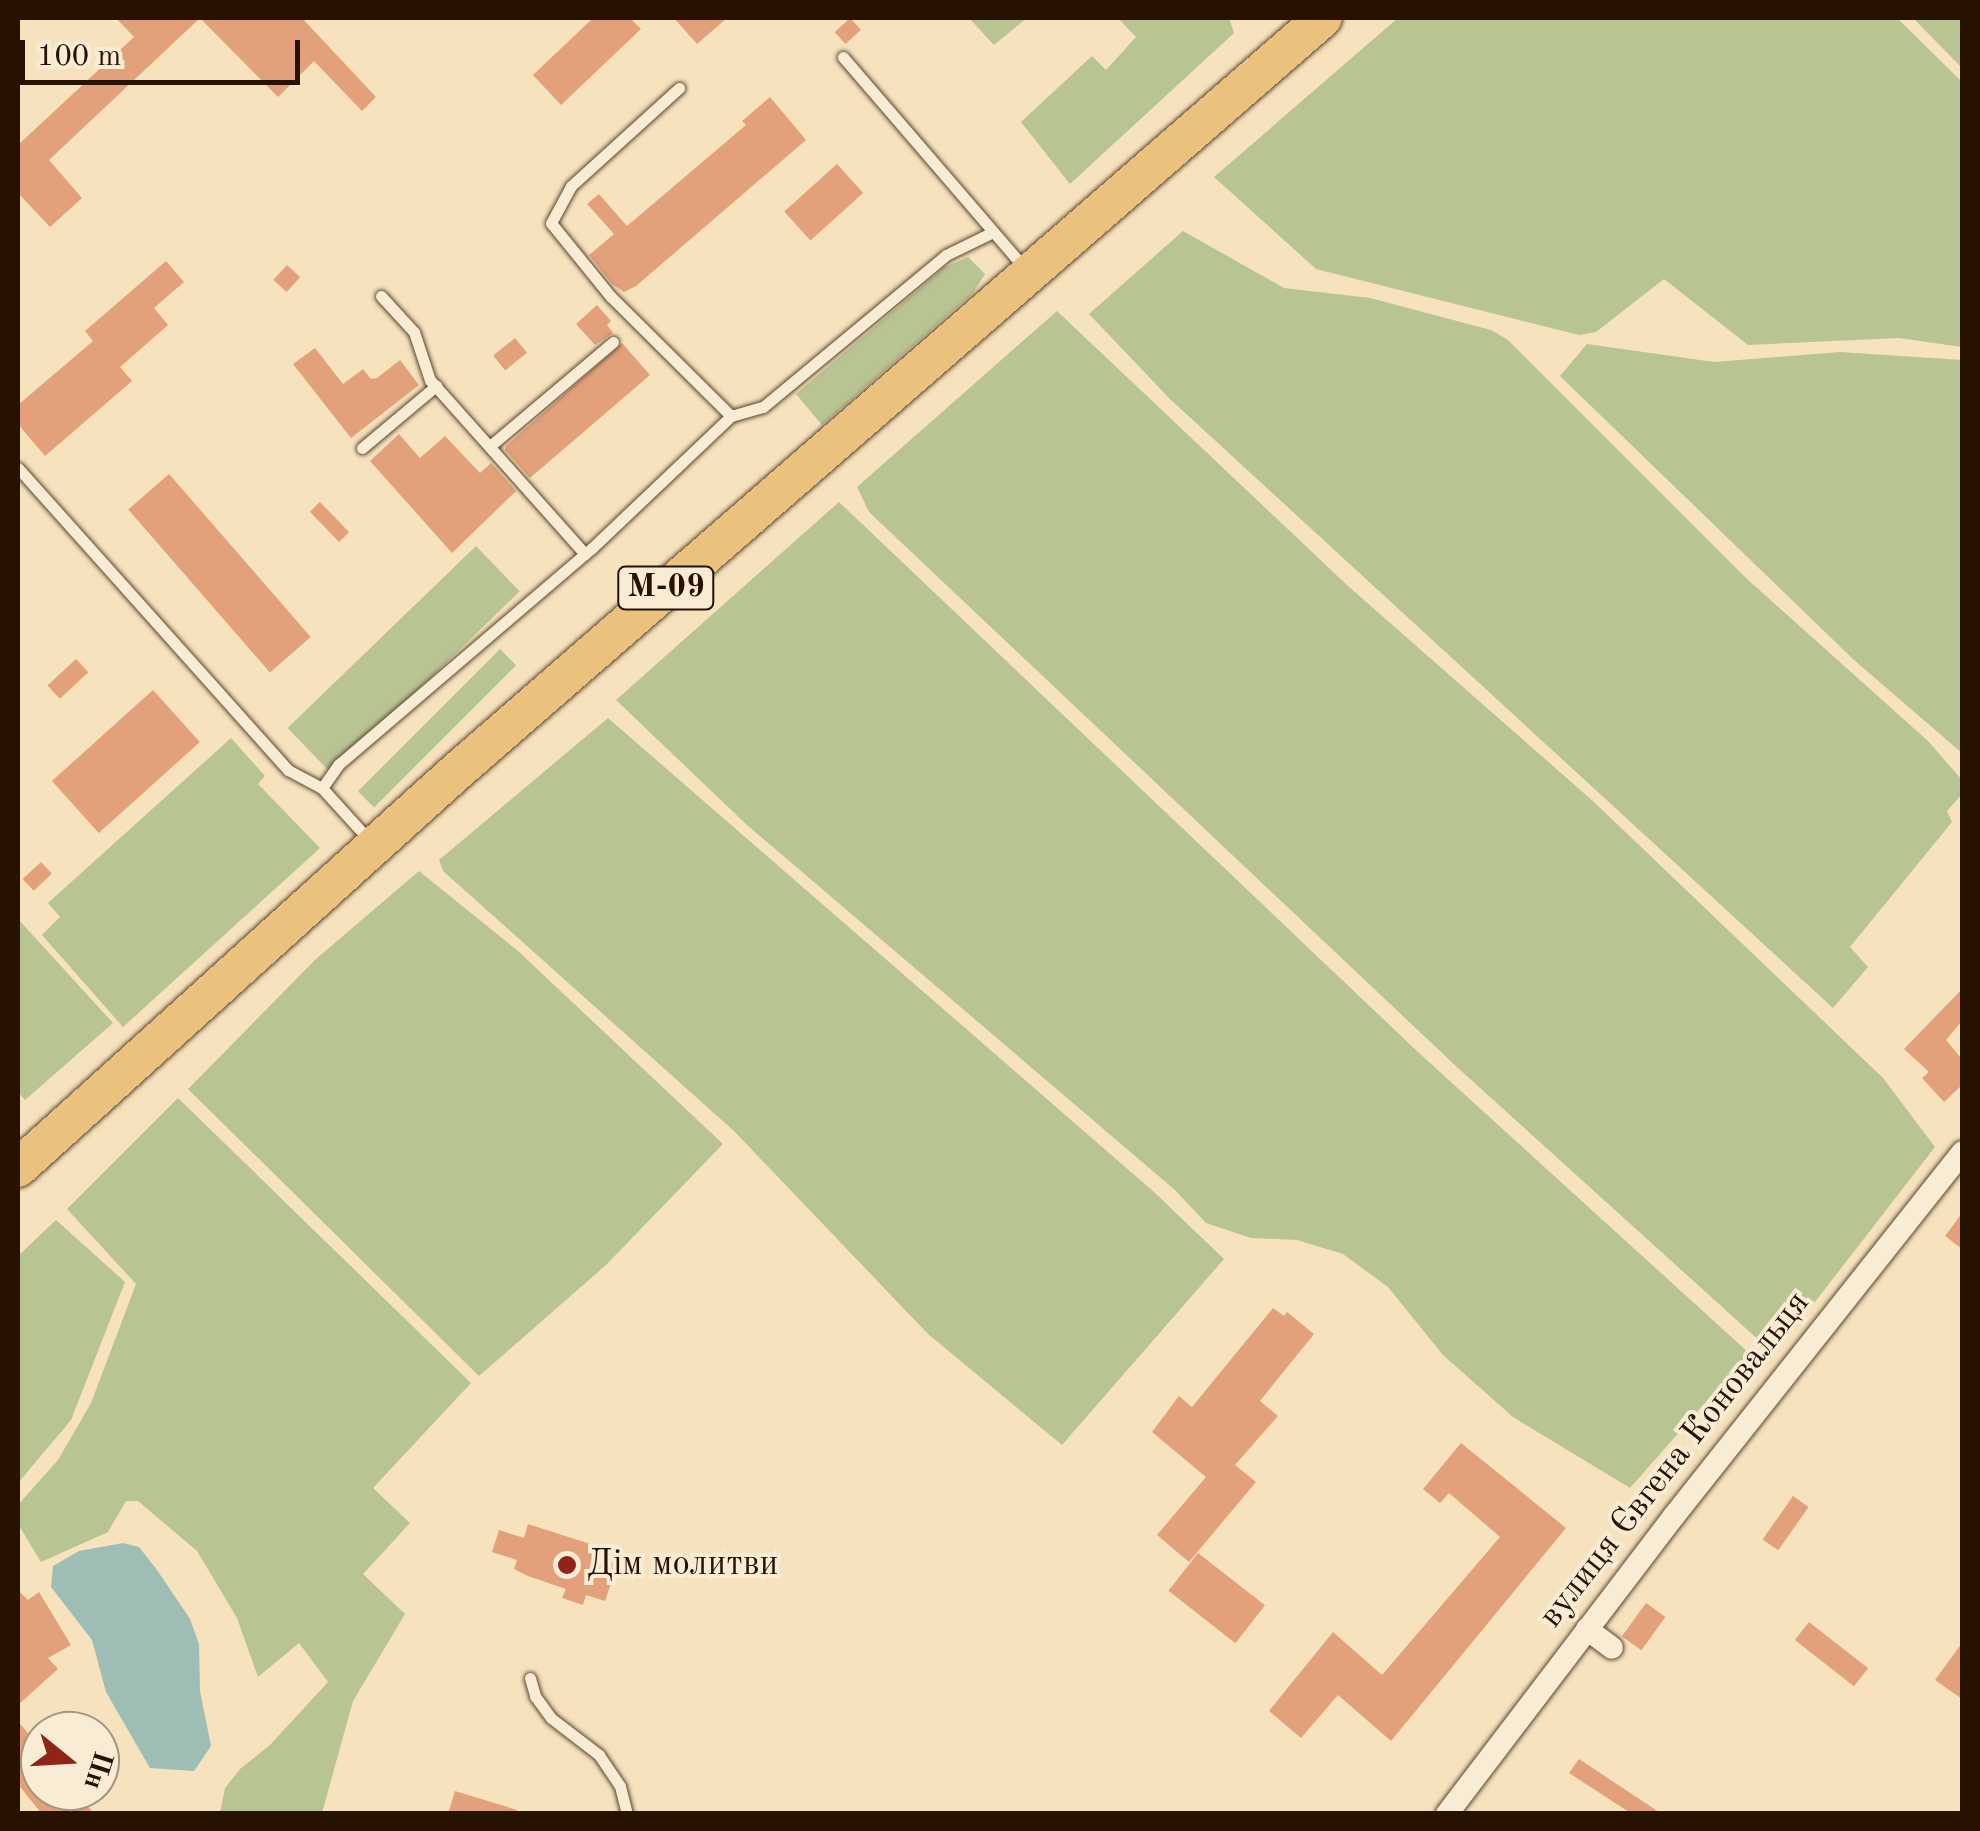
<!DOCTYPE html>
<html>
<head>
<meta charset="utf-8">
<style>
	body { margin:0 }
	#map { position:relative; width:1980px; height:1831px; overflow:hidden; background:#f6e2bd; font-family:"Old Standard TT",serif }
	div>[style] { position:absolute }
	.green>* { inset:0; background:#b9c493; transform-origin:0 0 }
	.water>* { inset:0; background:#9dbdb5 }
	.building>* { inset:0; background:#e2a17a; transform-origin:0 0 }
	.roads { filter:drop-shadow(0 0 2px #5b452f) drop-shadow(0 0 2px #5b452f) }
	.service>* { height:11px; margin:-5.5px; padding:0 5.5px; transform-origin:5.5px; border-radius:5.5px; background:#f9ecd4 }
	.minor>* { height:22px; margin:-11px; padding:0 11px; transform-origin:11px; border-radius:11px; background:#f9ecd4 }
	.trunk>* { height:38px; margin:-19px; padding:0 19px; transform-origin:19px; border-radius:19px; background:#ebc17e }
	.dots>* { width:28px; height:28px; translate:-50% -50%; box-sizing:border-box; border:5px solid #f9ecd4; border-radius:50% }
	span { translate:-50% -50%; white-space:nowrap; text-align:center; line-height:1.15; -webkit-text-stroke:8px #f9ecd4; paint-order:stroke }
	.shield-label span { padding:2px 8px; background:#f9ecd4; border:2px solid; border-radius:8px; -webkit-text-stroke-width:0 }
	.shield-label { font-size:32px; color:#271100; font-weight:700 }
	.street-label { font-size:35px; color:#271100 }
	.poi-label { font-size:35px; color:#271100 }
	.left { translate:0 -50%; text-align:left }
	.frame { position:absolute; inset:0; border:20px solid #271100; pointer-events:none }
	.north { position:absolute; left:20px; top:1711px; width:100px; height:100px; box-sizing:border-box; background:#f9ecd4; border:2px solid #a5947f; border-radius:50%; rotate:108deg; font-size:28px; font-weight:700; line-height:40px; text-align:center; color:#271100 }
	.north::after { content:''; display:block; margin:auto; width:35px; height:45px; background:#8f2418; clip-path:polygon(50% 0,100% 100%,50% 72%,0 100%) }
	.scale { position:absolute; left:20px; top:40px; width:280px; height:45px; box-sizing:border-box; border:5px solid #271100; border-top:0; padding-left:12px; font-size:30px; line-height:35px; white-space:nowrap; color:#271100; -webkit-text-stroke:8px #f9ecd4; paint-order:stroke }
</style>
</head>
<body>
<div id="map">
	<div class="green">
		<div style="clip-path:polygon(969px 18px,1027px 18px,994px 45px)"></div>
		<div style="clip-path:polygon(1118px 18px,1229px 18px,1234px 33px,1070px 184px,1021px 122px,1092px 56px,1106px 70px,1136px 37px)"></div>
		<div style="clip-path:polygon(1398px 18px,1897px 18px,1962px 82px,1962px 347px,1899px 338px,1748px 345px,1664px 279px,1596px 332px,1579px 335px,1316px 269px,1214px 177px)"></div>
		<div style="clip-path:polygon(1913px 18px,1962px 18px,1962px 68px)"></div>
		<div style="clip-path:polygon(1183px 231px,1284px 288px,1370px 298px,1491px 330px,1508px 340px,1747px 579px,1928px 741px,1962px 780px,1962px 794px,1947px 811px,1952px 822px,1850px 947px,1868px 967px,1833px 1008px,1170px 399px,1089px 314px)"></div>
		<div style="clip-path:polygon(968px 257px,985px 274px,973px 293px,822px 425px,796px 394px,945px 267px)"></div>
		<div style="clip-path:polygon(1057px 311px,1348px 586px,1594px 802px,1883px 1078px,1935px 1147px,1811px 1307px,1771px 1339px,1762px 1343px,1458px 1068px,869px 512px,857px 487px)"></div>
		<div style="clip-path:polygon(1587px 344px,1714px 362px,1840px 352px,1962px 360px,1962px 753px,1854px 660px,1560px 376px)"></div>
		<div style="clip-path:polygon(839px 502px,1419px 1053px,1749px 1353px,1630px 1488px,1513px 1417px,1443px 1355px,1388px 1287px,1343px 1254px,1297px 1240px,1251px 1238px,1206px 1223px,1175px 1190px,747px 825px,616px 700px)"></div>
		<div style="left:476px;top:546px;width:63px;height:262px;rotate:46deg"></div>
		<div style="left:500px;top:649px;width:23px;height:201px;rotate:45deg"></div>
		<div style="clip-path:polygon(608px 718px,1154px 1192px,1224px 1259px,1062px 1445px,928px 1334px,734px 1131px,443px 871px,439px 860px)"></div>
		<div style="clip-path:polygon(231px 738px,265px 776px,258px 784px,320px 848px,123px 1027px,42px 935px,60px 917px,48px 903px)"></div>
		<div style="clip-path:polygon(419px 871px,518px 951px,723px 1144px,606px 1265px,479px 1376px,188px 1089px,316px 959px)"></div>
		<div style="clip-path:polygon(18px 919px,113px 1023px,25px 1100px,18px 1092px)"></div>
		<div style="clip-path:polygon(178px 1098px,471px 1383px,373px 1488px,410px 1523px,363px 1574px,405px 1614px,353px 1701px,322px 1813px,220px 1813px,225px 1788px,240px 1769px,270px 1745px,328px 1682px,299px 1643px,258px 1677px,237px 1618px,197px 1551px,138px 1501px,126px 1501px,108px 1532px,41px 1562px,18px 1524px,18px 1505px,58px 1460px,91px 1403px,136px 1284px,67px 1209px)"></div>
		<div style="clip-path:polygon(56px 1220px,125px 1282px,71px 1420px,18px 1483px,18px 1256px)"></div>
	</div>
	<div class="water">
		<div style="clip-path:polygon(123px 1543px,139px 1547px,157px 1570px,190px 1619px,199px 1644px,200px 1691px,211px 1746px,194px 1771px,150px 1768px,106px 1692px,92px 1640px,51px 1587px,53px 1566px,79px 1551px)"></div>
	</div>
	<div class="building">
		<div style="clip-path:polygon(116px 18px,302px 18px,376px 97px,362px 111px,314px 61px,278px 97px,200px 18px,49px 160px,82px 198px,50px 227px,18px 193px,18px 145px,134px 37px)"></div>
		<div style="clip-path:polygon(593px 18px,630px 18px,641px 29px,561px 105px,533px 75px)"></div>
		<div style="clip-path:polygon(674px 18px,727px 18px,697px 44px)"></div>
		<div style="left:850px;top:18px;width:16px;height:21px;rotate:47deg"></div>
		<div style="clip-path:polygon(770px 97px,806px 140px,636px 286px,624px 292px,612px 284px,589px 255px,614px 234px,587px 204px,599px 194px,627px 226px,746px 125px,742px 121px)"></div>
		<div style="left:837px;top:164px;width:39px;height:71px;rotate:48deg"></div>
		<div style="clip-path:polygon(166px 261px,184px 282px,154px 308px,168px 325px,120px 367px,132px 381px,45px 456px,18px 424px,18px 405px,93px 341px,85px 331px)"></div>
		<div style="left:287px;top:265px;width:18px;height:20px;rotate:43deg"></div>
		<div style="clip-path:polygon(597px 305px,611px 321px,607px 325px,613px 333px,595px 345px,576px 324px)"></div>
		<div style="left:515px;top:338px;width:19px;height:28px;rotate:51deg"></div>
		<div style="clip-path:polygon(622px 343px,650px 375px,530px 478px,505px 450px,506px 446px)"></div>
		<div style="clip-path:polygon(315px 348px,343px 384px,363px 369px,371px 379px,377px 378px,400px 360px,419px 385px,351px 438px,293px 364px)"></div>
		<div style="clip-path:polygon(399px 434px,420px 458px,445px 436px,480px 473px,491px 463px,516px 491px,452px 553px,370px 461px)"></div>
		<div style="left:169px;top:474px;width:216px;height:54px;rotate:49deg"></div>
		<div style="left:320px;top:502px;width:42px;height:14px;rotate:46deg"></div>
		<div style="left:76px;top:659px;width:18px;height:39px;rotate:47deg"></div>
		<div style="left:153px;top:690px;width:70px;height:136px;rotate:48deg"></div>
		<div style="left:41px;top:862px;width:16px;height:25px;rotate:47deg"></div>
		<div style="clip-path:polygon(1962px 989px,1962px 1021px,1946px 1040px,1962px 1059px,1962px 1085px,1944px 1102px,1922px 1078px,1929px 1072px,1904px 1049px)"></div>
		<div style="clip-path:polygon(1962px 1213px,1962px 1249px,1945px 1236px)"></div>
		<div style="clip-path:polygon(1273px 1308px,1284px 1316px,1287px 1312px,1314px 1334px,1260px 1401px,1278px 1416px,1235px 1465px,1256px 1482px,1189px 1562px,1157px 1535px,1206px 1477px,1152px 1432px,1179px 1396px,1192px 1407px)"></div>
		<div style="clip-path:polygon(1461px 1443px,1566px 1528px,1391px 1741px,1338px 1695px,1301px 1738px,1269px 1711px,1333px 1632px,1382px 1675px,1500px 1537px,1449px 1493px,1440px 1503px,1423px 1489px)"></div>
		<div style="left:1793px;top:1496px;width:19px;height:53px;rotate:35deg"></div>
		<div style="clip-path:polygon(528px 1524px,621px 1554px,605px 1601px,586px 1595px,583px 1605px,562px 1598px,566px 1589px,528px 1576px,514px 1569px,517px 1560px,492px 1552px,499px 1530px,524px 1538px)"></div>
		<div style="left:1198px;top:1553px;width:85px;height:48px;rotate:38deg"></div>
		<div style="clip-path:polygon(18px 1590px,28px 1600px,39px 1592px,71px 1645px,48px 1658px,58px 1669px,18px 1705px)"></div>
		<div style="left:1646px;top:1603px;width:24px;height:41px;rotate:36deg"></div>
		<div style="left:1809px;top:1622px;width:75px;height:23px;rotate:38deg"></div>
		<div style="clip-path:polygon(1962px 1643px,1962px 1699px,1935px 1680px)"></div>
		<div style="clip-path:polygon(18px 1721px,40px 1748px,40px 1791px,76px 1791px,94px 1814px,42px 1814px,25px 1793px,18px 1784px)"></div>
		<div style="clip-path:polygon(1579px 1759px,1662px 1814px,1632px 1814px,1569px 1773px)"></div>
		<div style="clip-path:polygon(455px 1791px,517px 1810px,516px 1814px,448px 1814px)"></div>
	</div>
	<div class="roads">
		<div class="service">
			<div style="left:843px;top:57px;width:281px;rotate:49.3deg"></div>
			<div style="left:381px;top:296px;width:49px;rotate:47.5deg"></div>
			<div style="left:414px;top:332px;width:51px;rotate:71.6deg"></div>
			<div style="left:430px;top:380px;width:233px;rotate:48.3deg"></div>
			<div style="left:731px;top:416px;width:33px;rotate:-16deg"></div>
			<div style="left:763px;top:407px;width:238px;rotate:-39.7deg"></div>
			<div style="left:946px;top:255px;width:52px;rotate:-26.1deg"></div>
			<div style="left:490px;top:446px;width:161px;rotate:-40.2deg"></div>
			<div style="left:362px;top:448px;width:97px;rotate:-40deg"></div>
			<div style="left:18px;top:468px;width:405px;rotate:48.2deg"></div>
			<div style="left:288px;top:770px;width:38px;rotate:28deg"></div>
			<div style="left:322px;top:788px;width:72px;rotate:47.8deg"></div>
			<div style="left:322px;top:788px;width:29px;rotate:-55deg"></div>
			<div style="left:339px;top:764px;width:333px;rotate:-40.5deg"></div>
			<div style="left:592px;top:548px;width:192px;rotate:-43.5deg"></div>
			<div style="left:731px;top:416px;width:169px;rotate:-135.2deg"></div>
			<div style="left:611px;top:297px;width:95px;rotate:-129deg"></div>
			<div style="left:551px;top:223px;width:42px;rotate:-61.6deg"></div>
			<div style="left:571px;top:186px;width:146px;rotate:-42.2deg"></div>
			<div style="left:530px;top:1678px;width:19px;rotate:74deg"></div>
			<div style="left:535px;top:1696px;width:27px;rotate:54deg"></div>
			<div style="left:551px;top:1718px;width:61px;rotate:37.6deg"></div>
			<div style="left:599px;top:1755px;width:37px;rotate:56deg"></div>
			<div style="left:620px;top:1786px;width:29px;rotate:76deg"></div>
		</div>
		<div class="minor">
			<div style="left:1587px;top:1629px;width:31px;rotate:37deg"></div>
			<div style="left:1447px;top:1814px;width:375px;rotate:-52.7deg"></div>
			<div style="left:1674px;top:1516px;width:464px;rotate:-51.6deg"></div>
		</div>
		<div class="trunk">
			<div style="left:18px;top:1168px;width:589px;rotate:-42.11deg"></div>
			<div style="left:455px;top:773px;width:1150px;rotate:-41.02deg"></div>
		</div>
	</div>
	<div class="dots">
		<div style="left:567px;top:1565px;background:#8f2418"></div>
	</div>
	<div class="shield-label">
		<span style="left:666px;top:588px">М-09</span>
	</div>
	<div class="street-label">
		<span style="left:1675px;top:1460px;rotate:-52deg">вулиця Євгена Коновальця</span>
	</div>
	<div class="poi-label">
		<span class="left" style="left:587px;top:1565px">Дім молитви</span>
	</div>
	<div class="frame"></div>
	<div class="north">Пн</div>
	<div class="scale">100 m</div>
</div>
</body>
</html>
